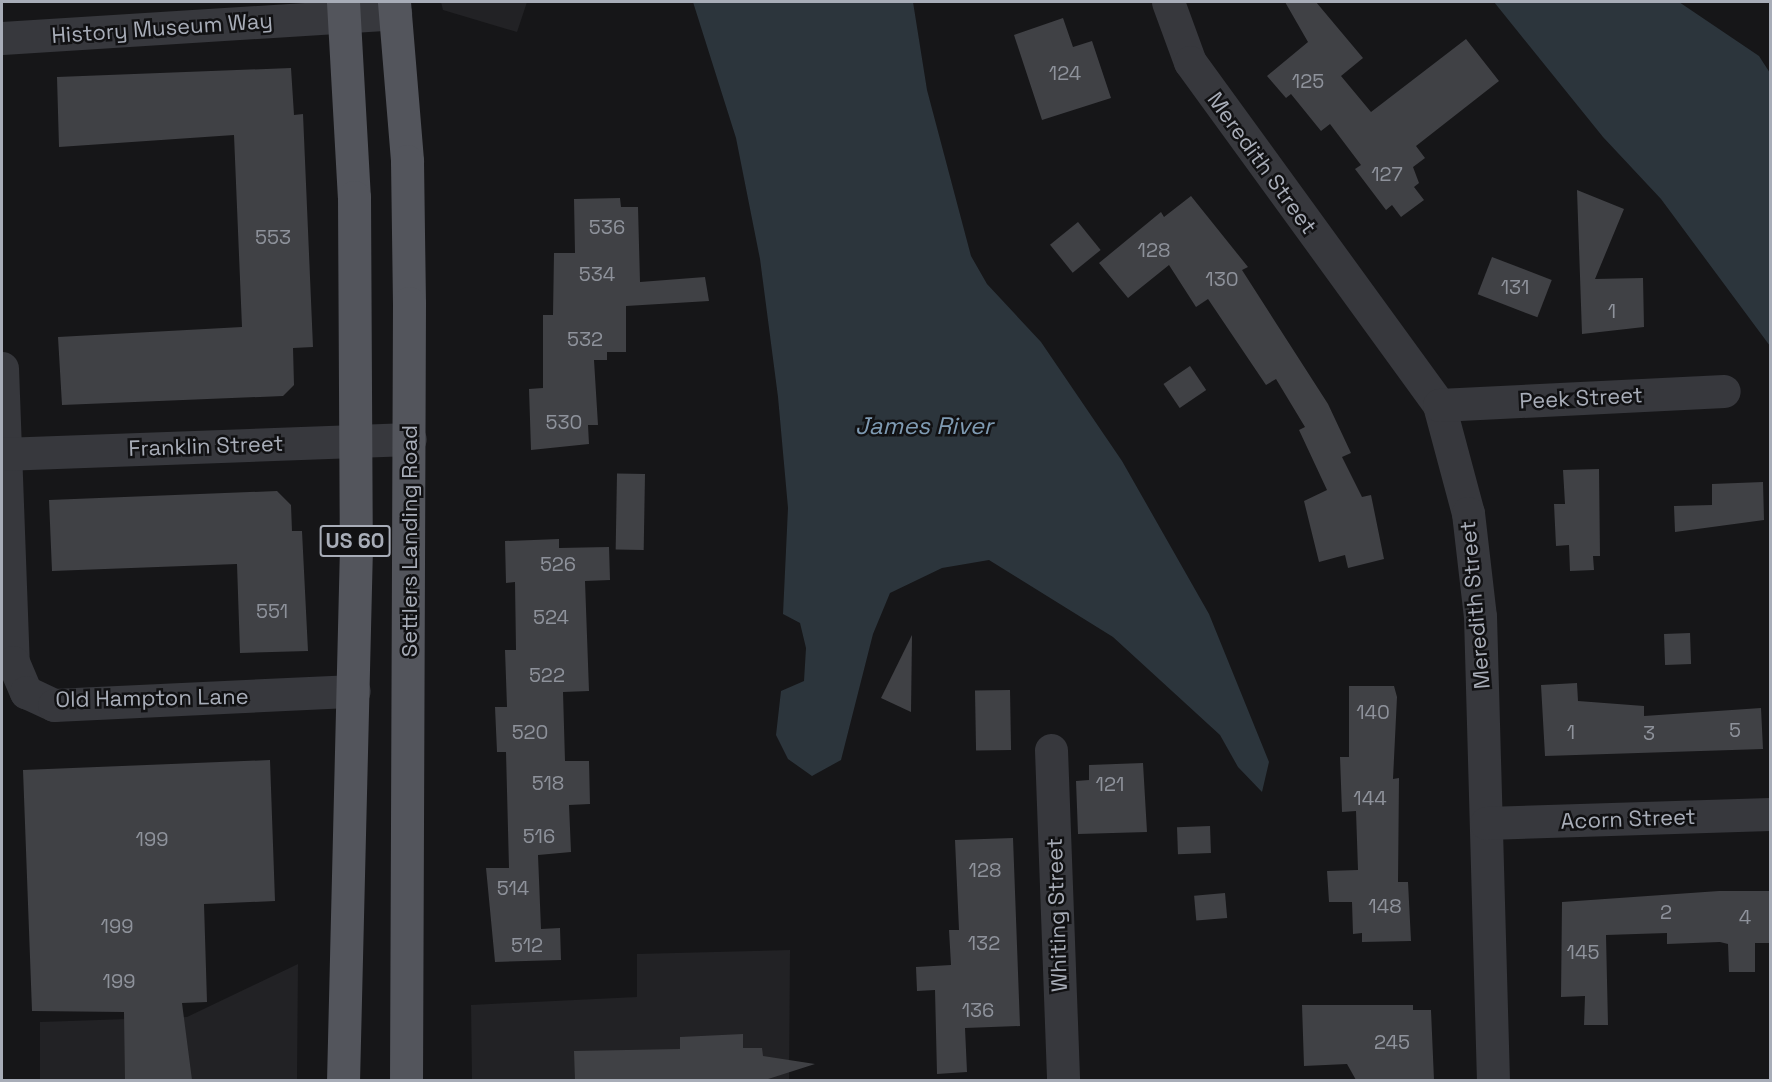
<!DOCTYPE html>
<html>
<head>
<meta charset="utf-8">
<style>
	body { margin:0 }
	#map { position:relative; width:1772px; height:1082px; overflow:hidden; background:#161618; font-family:"Space Grotesk",sans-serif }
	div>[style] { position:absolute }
	.built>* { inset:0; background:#222225 }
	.water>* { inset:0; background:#2c353c }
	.building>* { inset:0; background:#404145; transform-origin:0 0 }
	.street>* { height:33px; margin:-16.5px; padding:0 16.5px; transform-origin:16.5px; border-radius:16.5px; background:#37383d }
	.primary>* { height:33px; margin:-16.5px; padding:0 16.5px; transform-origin:16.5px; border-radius:16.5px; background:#53555c }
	span { translate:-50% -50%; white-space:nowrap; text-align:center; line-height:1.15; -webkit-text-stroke:5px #111113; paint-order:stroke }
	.number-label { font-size:20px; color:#8e929b }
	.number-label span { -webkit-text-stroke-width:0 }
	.shield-label span { padding:2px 4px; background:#111113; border:2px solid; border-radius:4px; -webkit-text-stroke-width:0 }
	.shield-label { font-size:21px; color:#a8adb8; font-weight:700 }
	.street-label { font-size:22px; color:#a8adb8 }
	.water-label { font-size:24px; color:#7f9bb3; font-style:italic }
	.frame { position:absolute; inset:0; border:3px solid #a8adb8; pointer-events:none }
</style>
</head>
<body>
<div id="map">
	<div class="built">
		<div style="clip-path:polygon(441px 2px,527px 2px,517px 32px,443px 10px)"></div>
		<div style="clip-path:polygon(790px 950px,789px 1080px,472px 1080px,471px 1005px,637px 997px,637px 954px)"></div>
		<div style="clip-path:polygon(298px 964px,297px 1080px,40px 1080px,40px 1022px,187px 1017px)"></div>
	</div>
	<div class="water">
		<div style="clip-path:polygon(693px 2px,913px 2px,927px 90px,971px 256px,987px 284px,1041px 342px,1122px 461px,1209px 614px,1269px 762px,1262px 792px,1238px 767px,1220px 735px,1113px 637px,989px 560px,942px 568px,890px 593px,873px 634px,841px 760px,812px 776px,788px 759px,776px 735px,781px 691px,804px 681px,806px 648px,800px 623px,783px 614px,788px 508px,778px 397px,760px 259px,736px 138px)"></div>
		<div style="clip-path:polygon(1494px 2px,1679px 2px,1759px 56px,1770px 73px,1770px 346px,1661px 199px,1603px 137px)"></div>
	</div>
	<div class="building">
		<div style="clip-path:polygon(1285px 2px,1316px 2px,1363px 58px,1341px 76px,1371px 112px,1466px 39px,1499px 81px,1416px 146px,1425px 158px,1413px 167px,1419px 183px,1414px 187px,1424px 200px,1401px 217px,1392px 205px,1386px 210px,1355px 169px,1361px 165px,1330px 124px,1321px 131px,1291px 94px,1286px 98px,1267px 76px,1308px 42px)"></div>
		<div style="clip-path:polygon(1063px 18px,1073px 47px,1092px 41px,1111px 98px,1042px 120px,1014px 35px)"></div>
		<div style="clip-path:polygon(291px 68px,294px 115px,303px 114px,313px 347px,293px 348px,294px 385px,283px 396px,62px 405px,58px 337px,242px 327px,234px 135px,59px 147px,57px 77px)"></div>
		<div style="clip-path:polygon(1577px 190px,1624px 209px,1595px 279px,1643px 278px,1644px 327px,1582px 334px)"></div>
		<div style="clip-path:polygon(1191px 196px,1248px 267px,1242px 270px,1328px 404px,1351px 453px,1342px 457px,1362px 497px,1371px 495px,1384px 559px,1348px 568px,1345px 555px,1319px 562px,1304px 501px,1327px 490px,1299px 430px,1305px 427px,1276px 379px,1266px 385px,1208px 299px,1196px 307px,1169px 265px,1128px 298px,1099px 263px,1161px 212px,1164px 217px)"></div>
		<div style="clip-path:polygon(620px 198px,621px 207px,638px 207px,640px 282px,705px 277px,709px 301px,626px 306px,626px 352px,607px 352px,607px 360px,594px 360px,598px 425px,588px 425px,589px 444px,531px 450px,529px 389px,543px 388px,543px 315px,553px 315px,554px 253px,575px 253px,574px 199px)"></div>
		<div style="left:1078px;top:222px;width:36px;height:36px;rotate:51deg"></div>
		<div style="left:1492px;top:257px;width:64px;height:40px;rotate:21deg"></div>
		<div style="left:1190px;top:366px;width:29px;height:32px;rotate:56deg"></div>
		<div style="clip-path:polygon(1599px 469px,1600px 556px,1593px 556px,1594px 570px,1570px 571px,1569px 545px,1556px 546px,1554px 504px,1565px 504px,1563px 470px)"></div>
		<div style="left:645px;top:474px;width:76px;height:28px;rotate:91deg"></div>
		<div style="clip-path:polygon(1763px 482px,1764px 520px,1675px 532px,1674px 506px,1712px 505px,1712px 484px)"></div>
		<div style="clip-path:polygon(277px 491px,291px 505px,292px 531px,302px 531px,308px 651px,240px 653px,237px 564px,52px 571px,49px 500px)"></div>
		<div style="clip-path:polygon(559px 539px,559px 548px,609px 547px,610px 580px,585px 581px,589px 691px,563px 692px,565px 761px,589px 761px,590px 804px,569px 805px,571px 852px,538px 855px,541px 929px,560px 928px,561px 960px,495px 962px,486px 868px,509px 868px,506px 752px,497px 752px,495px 707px,507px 707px,505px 650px,516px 650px,515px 582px,506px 583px,505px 541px)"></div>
		<div style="left:1690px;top:633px;width:31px;height:26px;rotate:88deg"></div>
		<div style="clip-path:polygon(912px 635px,911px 712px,881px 698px)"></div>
		<div style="clip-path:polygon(1577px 683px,1578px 701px,1644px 706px,1644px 716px,1761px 708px,1763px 749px,1545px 756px,1541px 685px)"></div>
		<div style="clip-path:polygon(1349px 686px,1394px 686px,1397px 697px,1393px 779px,1399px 778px,1398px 882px,1408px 882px,1411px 941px,1362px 942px,1362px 933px,1353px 934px,1352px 902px,1329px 902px,1327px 871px,1358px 870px,1356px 811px,1342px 812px,1340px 757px,1349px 757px)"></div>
		<div style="left:1010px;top:690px;width:60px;height:35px;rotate:89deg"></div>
		<div style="clip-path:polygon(270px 760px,275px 901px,204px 904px,207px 1002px,182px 1003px,192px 1080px,125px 1080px,124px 1012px,32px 1011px,23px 770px)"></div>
		<div style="clip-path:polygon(1143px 763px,1147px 832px,1078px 834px,1076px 781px,1089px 780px,1089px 765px)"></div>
		<div style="left:1210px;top:826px;width:27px;height:33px;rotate:88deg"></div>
		<div style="clip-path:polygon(1013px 838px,1020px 1026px,965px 1028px,967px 1072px,937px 1074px,935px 990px,917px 991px,916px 967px,951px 965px,949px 930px,959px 930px,955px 840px)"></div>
		<div style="clip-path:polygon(1719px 891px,1770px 891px,1770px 943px,1755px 943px,1755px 972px,1729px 972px,1728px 944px,1720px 942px,1667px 944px,1667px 933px,1606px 935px,1608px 1025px,1584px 1025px,1585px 996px,1561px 997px,1562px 902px)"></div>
		<div style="left:1225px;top:893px;width:25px;height:31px;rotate:85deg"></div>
		<div style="clip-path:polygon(1302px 1005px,1413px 1005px,1413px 1010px,1431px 1010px,1434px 1080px,1356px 1080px,1347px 1064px,1304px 1066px)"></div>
		<div style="clip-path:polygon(743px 1034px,743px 1048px,762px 1048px,763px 1056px,815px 1064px,765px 1080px,575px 1080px,574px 1051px,680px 1049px,680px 1037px)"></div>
	</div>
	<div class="street">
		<div style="left:1168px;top:2px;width:64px;rotate:69.9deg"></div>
		<div style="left:1190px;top:62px;width:424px;rotate:54deg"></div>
		<div style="left:1439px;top:405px;width:112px;rotate:75deg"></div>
		<div style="left:1468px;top:513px;width:104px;rotate:83.4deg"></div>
		<div style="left:1480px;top:616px;width:464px;rotate:88.4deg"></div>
		<div style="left:2px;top:38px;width:394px;rotate:-3.6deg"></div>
		<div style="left:2px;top:368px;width:294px;rotate:87.9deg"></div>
		<div style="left:13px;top:662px;width:33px;rotate:67deg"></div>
		<div style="left:26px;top:692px;width:31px;rotate:25deg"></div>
		<div style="left:54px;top:705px;width:300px;rotate:-2.7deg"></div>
		<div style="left:1439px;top:405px;width:285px;rotate:-2.8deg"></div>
		<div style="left:2px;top:454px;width:408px;rotate:-2.1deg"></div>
		<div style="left:1051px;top:750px;width:330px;rotate:87.9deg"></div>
		<div style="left:1486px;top:823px;width:284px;rotate:-1.8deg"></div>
	</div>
	<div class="primary">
		<div style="left:343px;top:2px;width:195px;rotate:86.8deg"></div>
		<div style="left:354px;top:197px;width:349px;rotate:89.7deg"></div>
		<div style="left:356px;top:546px;width:534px;rotate:91.39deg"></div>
		<div style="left:394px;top:2px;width:160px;rotate:85.3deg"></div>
		<div style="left:407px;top:161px;width:142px;rotate:89.2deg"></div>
		<div style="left:409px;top:303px;width:777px;rotate:90.22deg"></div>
	</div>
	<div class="number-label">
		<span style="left:1065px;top:73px">124</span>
		<span style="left:1308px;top:81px">125</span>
		<span style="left:1387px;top:174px">127</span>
		<span style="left:607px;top:227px">536</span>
		<span style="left:273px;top:237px">553</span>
		<span style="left:1154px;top:250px">128</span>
		<span style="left:597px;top:274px">534</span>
		<span style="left:1222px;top:279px">130</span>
		<span style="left:1515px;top:287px">131</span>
		<span style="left:1612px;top:311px">1</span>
		<span style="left:585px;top:339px">532</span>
		<span style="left:564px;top:422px">530</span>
		<span style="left:558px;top:564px">526</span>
		<span style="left:272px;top:611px">551</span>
		<span style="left:551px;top:617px">524</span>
		<span style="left:547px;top:675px">522</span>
		<span style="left:1373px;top:712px">140</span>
		<span style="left:1735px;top:730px">5</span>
		<span style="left:530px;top:732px">520</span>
		<span style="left:1571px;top:732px">1</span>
		<span style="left:1649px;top:733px">3</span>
		<span style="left:548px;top:783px">518</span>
		<span style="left:1110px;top:784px">121</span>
		<span style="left:1370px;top:798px">144</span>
		<span style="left:539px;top:836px">516</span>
		<span style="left:152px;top:839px">199</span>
		<span style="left:985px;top:870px">128</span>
		<span style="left:513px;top:888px">514</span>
		<span style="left:1385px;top:906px">148</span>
		<span style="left:1666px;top:912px">2</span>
		<span style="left:1745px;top:917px">4</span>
		<span style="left:117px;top:926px">199</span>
		<span style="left:984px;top:943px">132</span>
		<span style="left:527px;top:945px">512</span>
		<span style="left:1583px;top:952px">145</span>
		<span style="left:119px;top:981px">199</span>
		<span style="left:978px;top:1010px">136</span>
		<span style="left:1392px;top:1042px">245</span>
	</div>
	<div class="shield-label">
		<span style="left:355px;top:541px">US 60</span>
	</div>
	<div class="street-label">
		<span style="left:162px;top:28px;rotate:-4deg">History Museum Way</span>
		<span style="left:1262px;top:163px;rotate:54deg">Meredith Street</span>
		<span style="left:1581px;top:398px;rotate:-3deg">Peek Street</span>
		<span style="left:206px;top:446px;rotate:-2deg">Franklin Street</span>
		<span style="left:410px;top:541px;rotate:-90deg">Settlers Landing Road</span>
		<span style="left:1475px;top:605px;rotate:-95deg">Meredith Street</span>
		<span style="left:152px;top:698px;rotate:-1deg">Old Hampton Lane</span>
		<span style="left:1628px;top:819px;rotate:-2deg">Acorn Street</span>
		<span style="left:1057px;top:915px;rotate:-92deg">Whiting Street</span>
	</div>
	<div class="water-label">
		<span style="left:924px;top:426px">James River</span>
	</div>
	<div class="frame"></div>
</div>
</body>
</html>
